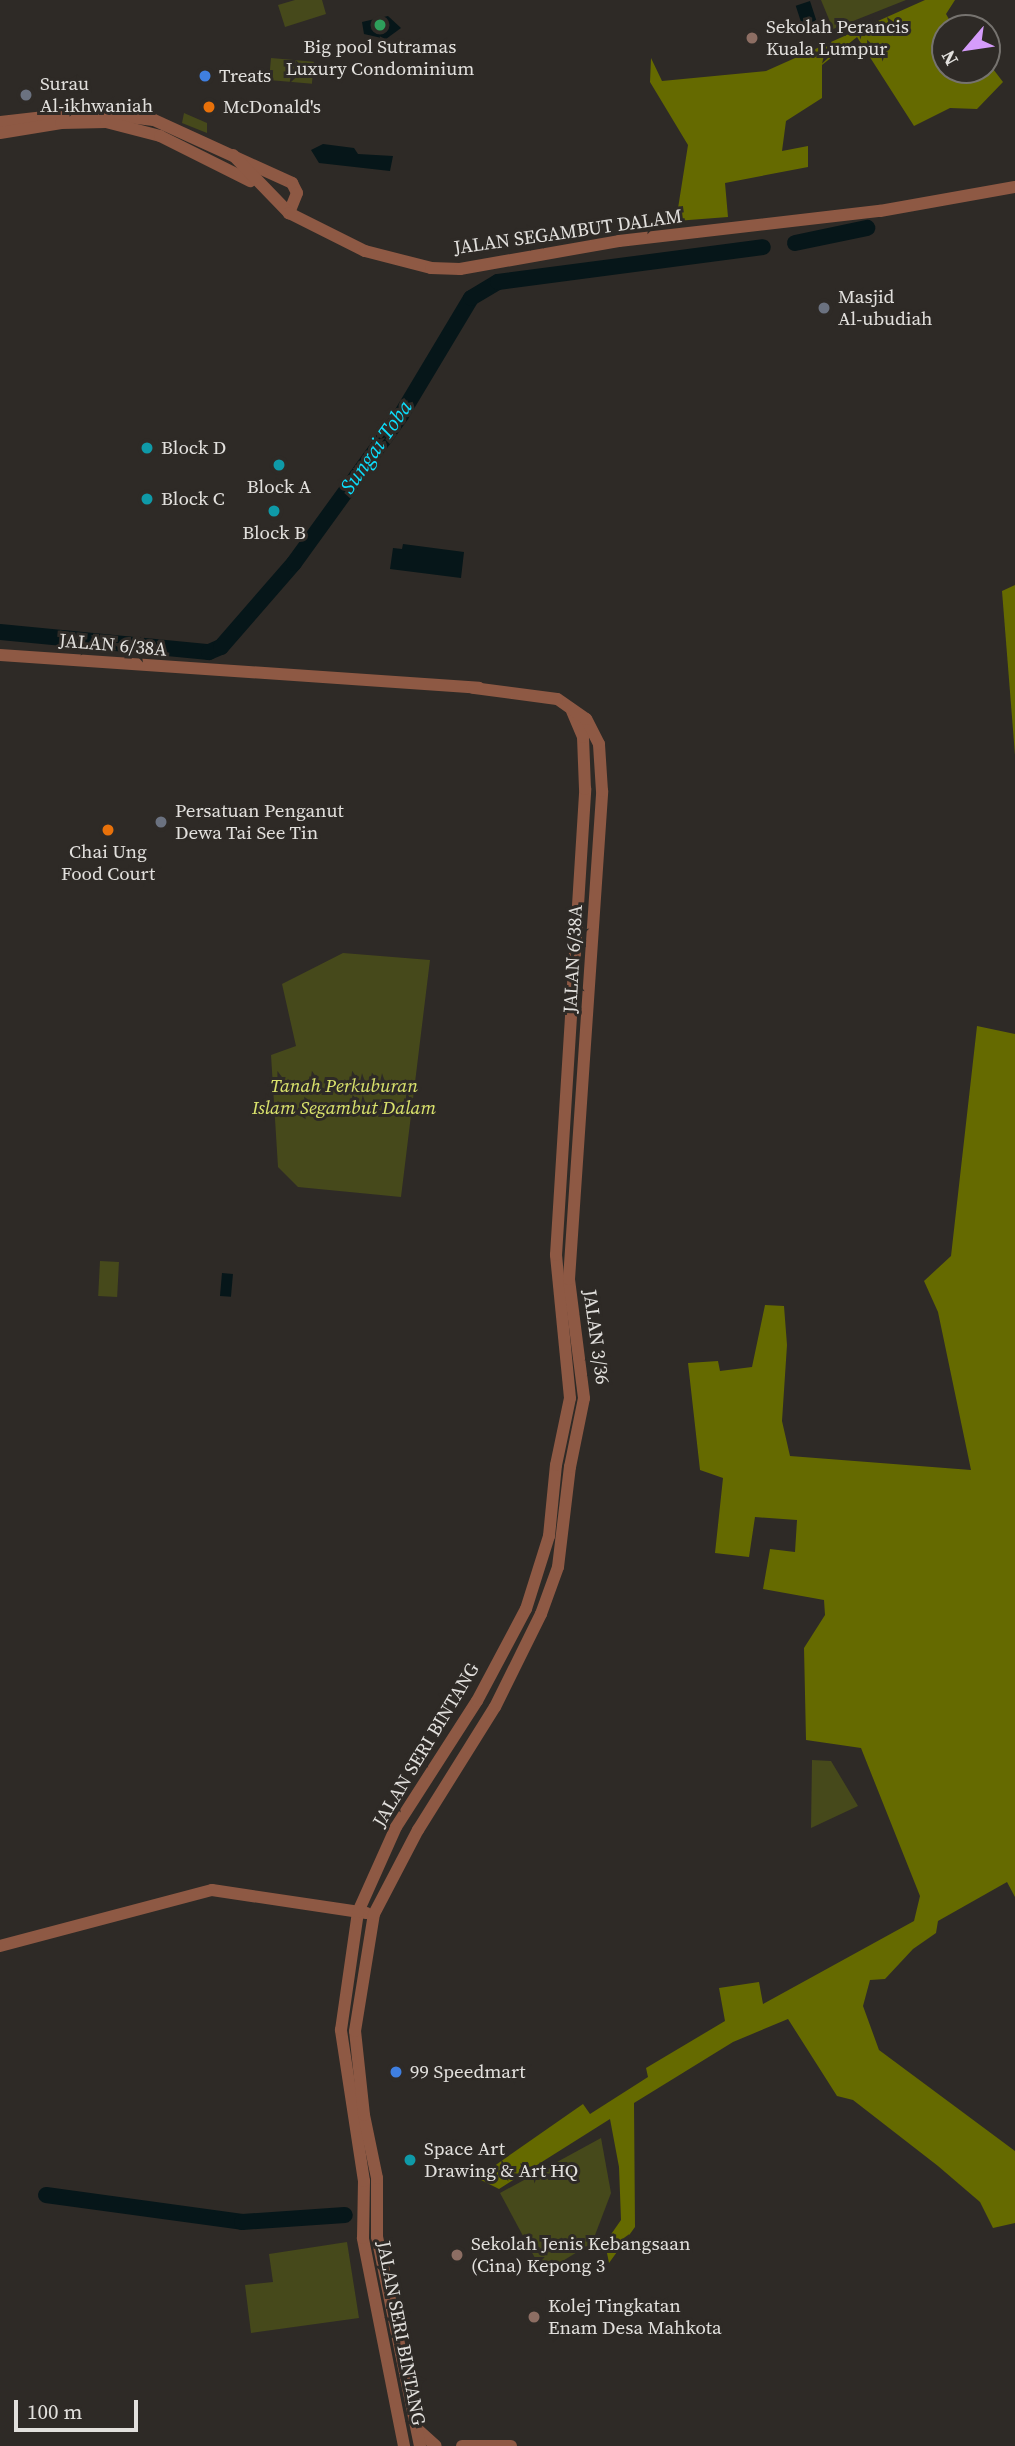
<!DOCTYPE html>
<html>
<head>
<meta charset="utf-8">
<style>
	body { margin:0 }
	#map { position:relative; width:1015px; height:2446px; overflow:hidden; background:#2e2a26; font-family:"Source Serif 4",serif }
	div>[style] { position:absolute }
	.green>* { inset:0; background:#46491b; transform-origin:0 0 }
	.forest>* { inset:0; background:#656a00 }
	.water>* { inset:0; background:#061619; transform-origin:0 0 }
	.river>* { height:16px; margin:-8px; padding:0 8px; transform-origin:8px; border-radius:8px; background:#061619 }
	.tertiary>* { height:12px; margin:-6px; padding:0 6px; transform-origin:6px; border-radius:6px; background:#8e5944 }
	.dots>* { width:19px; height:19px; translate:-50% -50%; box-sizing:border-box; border:4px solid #2e2a26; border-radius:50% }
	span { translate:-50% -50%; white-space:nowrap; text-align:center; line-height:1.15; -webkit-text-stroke:6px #2e2a26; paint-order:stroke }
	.poi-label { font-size:19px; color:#e2e0dd }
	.left { translate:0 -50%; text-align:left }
	.street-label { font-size:19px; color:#e2e0dd }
	.park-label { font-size:19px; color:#dae36c; font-style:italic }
	.water-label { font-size:21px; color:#0cdefc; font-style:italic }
	.north { position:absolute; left:931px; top:14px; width:70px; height:70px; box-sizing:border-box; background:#2e2a26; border:2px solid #76736f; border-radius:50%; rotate:241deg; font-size:19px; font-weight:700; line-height:28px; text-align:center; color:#e2e0dd }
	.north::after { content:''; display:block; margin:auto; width:24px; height:32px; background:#d59cfb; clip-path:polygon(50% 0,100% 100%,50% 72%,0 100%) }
	.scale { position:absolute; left:14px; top:2400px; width:124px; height:32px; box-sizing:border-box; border:4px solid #e2e0dd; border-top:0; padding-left:9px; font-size:21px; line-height:24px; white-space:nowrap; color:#e2e0dd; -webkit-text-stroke:5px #2e2a26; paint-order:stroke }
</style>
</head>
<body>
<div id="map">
	<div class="green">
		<div style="clip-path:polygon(295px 0,322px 0,326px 14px,285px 27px,278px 5px)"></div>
		<div style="clip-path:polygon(821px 0,906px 0,833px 29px)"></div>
		<div style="left:271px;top:58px;width:43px;height:22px;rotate:5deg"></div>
		<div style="clip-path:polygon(184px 113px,207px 123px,207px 133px,182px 123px)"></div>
		<div style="clip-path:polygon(343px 953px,430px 960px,401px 1197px,298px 1187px,278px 1167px,271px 1055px,296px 1046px,282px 984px)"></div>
		<div style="left:100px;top:1261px;width:19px;height:35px;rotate:3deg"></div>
		<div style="clip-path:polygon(812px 1760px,831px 1761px,858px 1806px,811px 1828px)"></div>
		<div style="clip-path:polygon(601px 2138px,611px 2193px,592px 2243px,543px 2273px,500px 2193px)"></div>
		<div style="clip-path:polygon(347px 2242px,359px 2318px,251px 2333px,245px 2285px,273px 2282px,269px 2254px)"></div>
	</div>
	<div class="forest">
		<div style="clip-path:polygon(925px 0,955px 0,946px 14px,954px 28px,945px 28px,945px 70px,987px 70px,987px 61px,1003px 82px,977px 109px,950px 108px,914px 126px,857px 37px,822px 65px,822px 98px,786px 121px,782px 151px,808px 146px,808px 167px,725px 183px,728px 217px,676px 221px,688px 145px,650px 82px,651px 58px,662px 81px,766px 71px)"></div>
		<div style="clip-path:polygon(1015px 585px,1015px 755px,1002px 591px)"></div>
		<div style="clip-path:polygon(977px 1026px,1015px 1034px,1015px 1897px,1007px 1882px,938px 1921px,936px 1933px,913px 1949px,885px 1979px,870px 1980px,863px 2006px,879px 2050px,1015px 2151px,1015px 2223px,993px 2228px,980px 2202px,938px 2166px,853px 2100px,837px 2096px,788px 2019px,733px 2042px,634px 2103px,635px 2227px,609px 2263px,605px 2243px,621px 2220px,619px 2167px,610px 2119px,499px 2189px,477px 2178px,583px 2104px,590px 2114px,648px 2077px,646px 2068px,725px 2021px,719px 1988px,759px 1982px,763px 2004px,914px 1921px,920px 1896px,861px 1748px,806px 1740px,804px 1648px,825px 1615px,824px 1600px,763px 1589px,770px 1549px,795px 1552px,797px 1520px,755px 1517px,749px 1557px,715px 1553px,723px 1478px,700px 1470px,688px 1363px,718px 1361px,720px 1371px,752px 1367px,765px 1305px,784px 1306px,787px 1345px,782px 1421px,790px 1456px,971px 1470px,938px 1312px,924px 1281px,951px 1256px)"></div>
	</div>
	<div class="water">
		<div style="left:810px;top:1px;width:29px;height:15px;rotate:72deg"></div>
		<div style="clip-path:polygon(388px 16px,401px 28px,386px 39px,364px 34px,362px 22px)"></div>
		<div style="clip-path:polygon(323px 144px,354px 148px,358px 154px,393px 156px,390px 171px,319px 163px,311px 150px)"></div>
		<div style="clip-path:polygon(403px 544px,464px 552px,461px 578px,390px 569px,393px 548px,402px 549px)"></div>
		<div style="left:222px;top:1273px;width:11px;height:23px;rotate:5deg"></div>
	</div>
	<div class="river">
		<div style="left:795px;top:243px;width:74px;rotate:-11.8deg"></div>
		<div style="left:0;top:632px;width:210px;rotate:5.5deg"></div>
		<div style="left:209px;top:652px;width:13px;rotate:-23deg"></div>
		<div style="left:221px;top:647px;width:111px;rotate:-49deg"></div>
		<div style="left:294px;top:563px;width:183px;rotate:-54.1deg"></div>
		<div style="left:401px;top:415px;width:136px;rotate:-59.1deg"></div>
		<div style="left:471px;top:298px;width:31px;rotate:-31deg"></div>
		<div style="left:498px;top:282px;width:267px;rotate:-7.5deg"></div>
		<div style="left:46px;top:2195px;width:198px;rotate:7.8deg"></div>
		<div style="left:242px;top:2222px;width:103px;rotate:-3.9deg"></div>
	</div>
	<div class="tertiary">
		<div style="left:0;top:122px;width:89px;rotate:-6.5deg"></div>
		<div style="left:88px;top:112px;width:66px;rotate:6.9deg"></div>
		<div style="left:154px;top:120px;width:152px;rotate:24.5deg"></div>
		<div style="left:292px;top:183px;width:11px;rotate:63deg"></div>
		<div style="left:297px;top:193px;width:22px;rotate:112deg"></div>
		<div style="left:0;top:133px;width:62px;rotate:-9.3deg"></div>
		<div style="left:61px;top:123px;width:45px;rotate:-1.3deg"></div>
		<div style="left:106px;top:122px;width:56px;rotate:14.5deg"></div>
		<div style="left:160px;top:136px;width:101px;rotate:26.6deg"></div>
		<div style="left:233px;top:155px;width:81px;rotate:46deg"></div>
		<div style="left:289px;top:213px;width:85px;rotate:26.6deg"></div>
		<div style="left:365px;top:251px;width:68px;rotate:14.4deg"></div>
		<div style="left:431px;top:268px;width:29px;rotate:2deg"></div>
		<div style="left:460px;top:269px;width:161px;rotate:-10deg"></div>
		<div style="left:619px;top:241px;width:263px;rotate:-6.6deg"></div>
		<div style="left:880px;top:211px;width:137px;rotate:-10.1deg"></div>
		<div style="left:0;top:655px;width:480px;rotate:3.9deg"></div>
		<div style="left:0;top:1946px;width:219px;rotate:-14.8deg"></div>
		<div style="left:212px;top:1890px;width:156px;rotate:8.5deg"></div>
		<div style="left:417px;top:2429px;width:25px;rotate:42deg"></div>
		<div style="left:404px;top:2446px;width:212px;rotate:-101.2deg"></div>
		<div style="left:363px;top:2238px;width:57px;rotate:-89deg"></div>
		<div style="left:364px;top:2181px;width:153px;rotate:-98.7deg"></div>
		<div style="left:341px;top:2030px;width:119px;rotate:-81.8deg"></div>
		<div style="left:358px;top:1912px;width:93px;rotate:-65.9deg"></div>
		<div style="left:396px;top:1827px;width:150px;rotate:-57.3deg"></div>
		<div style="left:477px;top:1701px;width:104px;rotate:-62deg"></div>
		<div style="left:526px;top:1609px;width:77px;rotate:-72.5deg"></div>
		<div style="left:549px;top:1536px;width:71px;rotate:-84.4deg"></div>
		<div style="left:556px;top:1465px;width:68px;rotate:-78.2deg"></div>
		<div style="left:570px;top:1398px;width:144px;rotate:-95.6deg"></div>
		<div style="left:556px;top:1255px;width:467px;rotate:-86.4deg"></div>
		<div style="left:585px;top:789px;width:52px;rotate:-92.2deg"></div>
		<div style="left:583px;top:737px;width:28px;rotate:-113deg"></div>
		<div style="left:420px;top:2446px;width:213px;rotate:-101.6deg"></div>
		<div style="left:377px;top:2237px;width:59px;rotate:-90deg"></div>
		<div style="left:377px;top:2178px;width:64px;rotate:-101.7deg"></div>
		<div style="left:364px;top:2115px;width:84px;rotate:-96.1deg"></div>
		<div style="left:355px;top:2031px;width:119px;rotate:-80.8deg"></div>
		<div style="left:374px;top:1914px;width:95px;rotate:-62.4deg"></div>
		<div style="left:418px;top:1830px;width:145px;rotate:-58deg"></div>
		<div style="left:495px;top:1707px;width:104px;rotate:-63.7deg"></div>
		<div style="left:541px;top:1614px;width:50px;rotate:-70.1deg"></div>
		<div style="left:558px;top:1567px;width:101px;rotate:-83.2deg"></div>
		<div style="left:570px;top:1467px;width:70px;rotate:-78.5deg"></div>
		<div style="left:584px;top:1398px;width:120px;rotate:-97.2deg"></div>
		<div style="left:569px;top:1279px;width:489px;rotate:-86.1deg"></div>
		<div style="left:602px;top:791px;width:47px;rotate:-93.7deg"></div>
		<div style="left:599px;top:744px;width:28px;rotate:-117deg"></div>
		<div style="left:586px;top:719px;width:35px;rotate:-145deg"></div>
		<div style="left:557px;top:699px;width:85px;rotate:-172.5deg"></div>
		<div style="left:462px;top:2446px;width:49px"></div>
	</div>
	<div class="dots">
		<div style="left:380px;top:25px;background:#2e9e5b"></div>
		<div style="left:752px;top:38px;background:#8d6e63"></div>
		<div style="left:205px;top:76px;background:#3f7fe0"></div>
		<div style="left:26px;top:95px;background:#6b7280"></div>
		<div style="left:209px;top:107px;background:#e8710a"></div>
		<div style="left:824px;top:308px;background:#6b7280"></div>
		<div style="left:147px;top:448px;background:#0f9aa8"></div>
		<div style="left:279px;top:465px;background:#0f9aa8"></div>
		<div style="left:147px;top:499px;background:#0f9aa8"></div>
		<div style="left:274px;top:511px;background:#0f9aa8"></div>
		<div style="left:161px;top:822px;background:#6b7280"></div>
		<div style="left:108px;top:830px;background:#e8710a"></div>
		<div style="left:396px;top:2072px;background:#3f7fe0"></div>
		<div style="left:410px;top:2160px;background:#0f9aa8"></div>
		<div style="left:457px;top:2255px;background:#8d6e63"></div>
		<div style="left:534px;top:2317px;background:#8d6e63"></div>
	</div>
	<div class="poi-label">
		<span class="left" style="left:766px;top:38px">Sekolah Perancis<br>Kuala Lumpur</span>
		<span style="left:380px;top:58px">Big pool Sutramas<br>Luxury Condominium</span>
		<span class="left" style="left:219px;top:76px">Treats</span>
		<span class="left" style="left:40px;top:95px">Surau<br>Al-ikhwaniah</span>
		<span class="left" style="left:223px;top:107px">McDonald's</span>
		<span class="left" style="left:838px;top:308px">Masjid<br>Al-ubudiah</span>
		<span class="left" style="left:161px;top:448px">Block D</span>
		<span style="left:279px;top:487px">Block A</span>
		<span class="left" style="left:161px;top:499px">Block C</span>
		<span style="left:274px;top:533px">Block B</span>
		<span class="left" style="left:175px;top:822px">Persatuan Penganut<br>Dewa Tai See Tin</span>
		<span style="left:108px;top:863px">Chai Ung<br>Food Court</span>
		<span class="left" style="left:410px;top:2072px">99 Speedmart</span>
		<span class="left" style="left:424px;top:2160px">Space Art<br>Drawing &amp; Art HQ</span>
		<span class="left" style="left:471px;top:2255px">Sekolah Jenis Kebangsaan<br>(Cina) Kepong 3</span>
		<span class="left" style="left:548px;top:2317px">Kolej Tingkatan<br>Enam Desa Mahkota</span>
	</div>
	<div class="street-label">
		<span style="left:568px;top:232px;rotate:-8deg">JALAN SEGAMBUT DALAM</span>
		<span style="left:113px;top:645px;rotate:5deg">JALAN 6/38A</span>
		<span style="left:573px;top:959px;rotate:-87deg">JALAN 6/38A</span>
		<span style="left:596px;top:1337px;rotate:82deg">JALAN 3/36</span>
		<span style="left:426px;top:1745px;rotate:-59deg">JALAN SERI BINTANG</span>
		<span style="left:401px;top:2333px;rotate:79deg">JALAN SERI BINTANG</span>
	</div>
	<div class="park-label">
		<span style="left:344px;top:1097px">Tanah Perkuburan<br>Islam Segambut Dalam</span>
	</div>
	<div class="water-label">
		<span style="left:376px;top:447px;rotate:-55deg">Sungai Toba</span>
	</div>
	<div class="north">N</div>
	<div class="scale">100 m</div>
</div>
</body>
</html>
